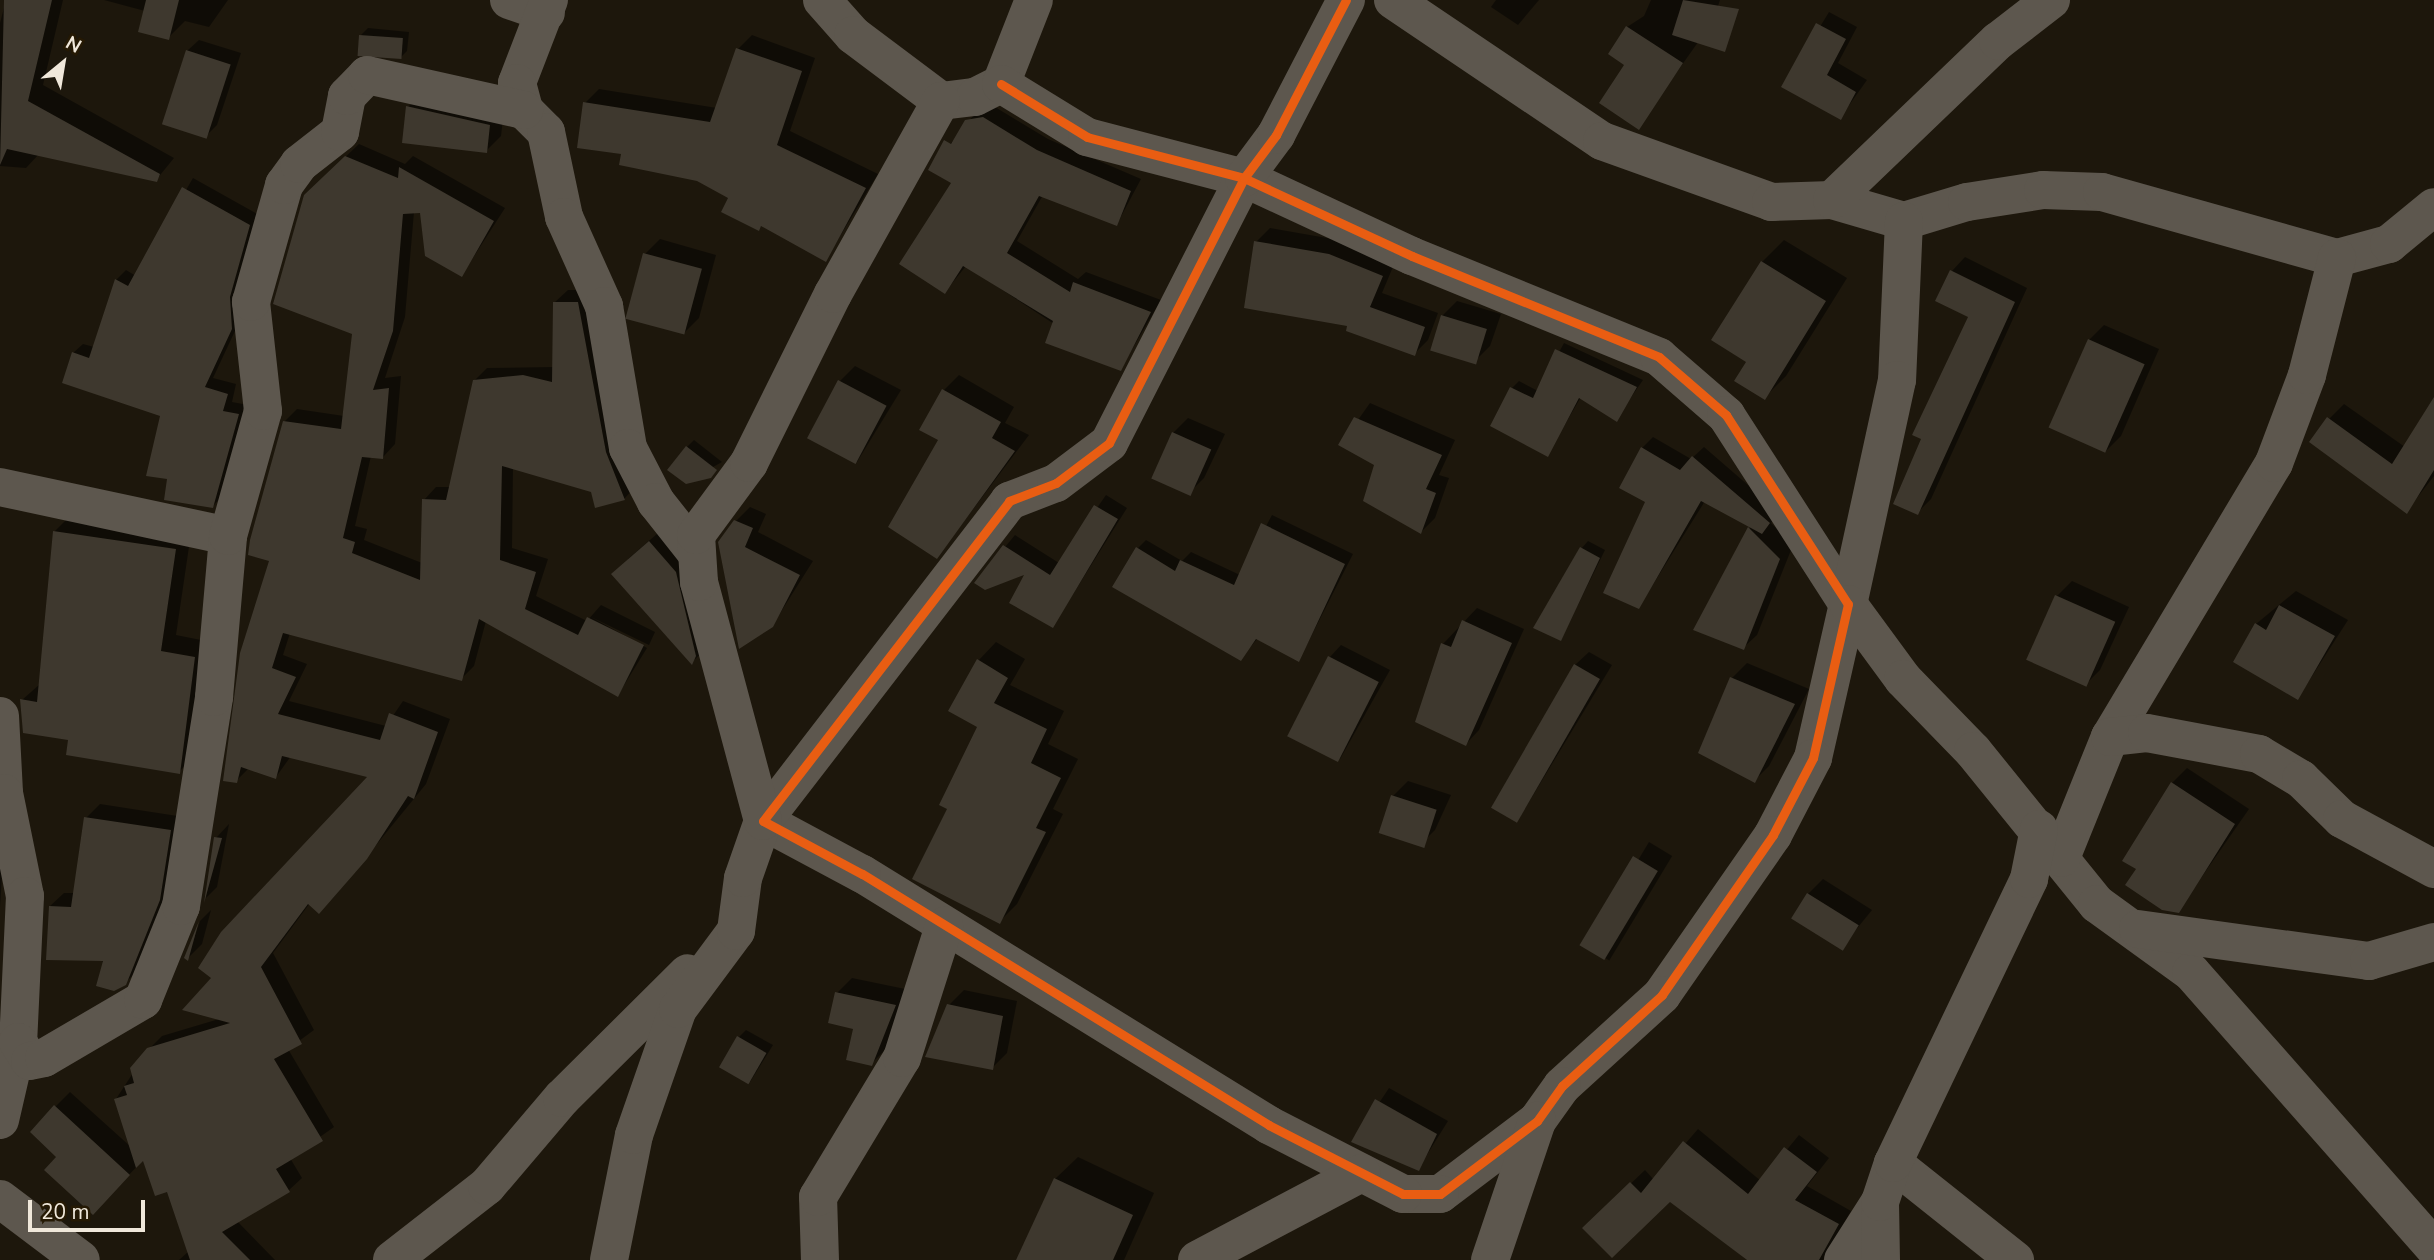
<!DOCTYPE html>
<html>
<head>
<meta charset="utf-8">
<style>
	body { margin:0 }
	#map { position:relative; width:2434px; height:1260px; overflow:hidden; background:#1d170c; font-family:"Nunito Sans",sans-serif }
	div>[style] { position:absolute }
	.shadow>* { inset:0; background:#0007; transform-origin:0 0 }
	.building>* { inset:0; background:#3e382e; transform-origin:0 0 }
	.minor>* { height:38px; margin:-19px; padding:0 19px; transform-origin:19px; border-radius:19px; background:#5d574e }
	.cycleway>* { height:9px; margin:-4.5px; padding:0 4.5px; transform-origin:4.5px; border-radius:4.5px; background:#e95d12 }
	span { translate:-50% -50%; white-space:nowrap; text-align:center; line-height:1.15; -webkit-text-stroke:6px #251904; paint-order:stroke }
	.north { position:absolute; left:28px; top:28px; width:70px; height:70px; -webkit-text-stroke:5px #251904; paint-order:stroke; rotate:30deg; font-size:19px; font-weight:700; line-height:28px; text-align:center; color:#f0e8db }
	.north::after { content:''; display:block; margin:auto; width:24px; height:32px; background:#f0e8db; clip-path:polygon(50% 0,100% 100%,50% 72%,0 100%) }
	.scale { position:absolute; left:28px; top:1200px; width:117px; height:32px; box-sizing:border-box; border:4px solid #f0e8db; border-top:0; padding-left:9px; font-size:21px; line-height:24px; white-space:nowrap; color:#f0e8db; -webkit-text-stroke:5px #251904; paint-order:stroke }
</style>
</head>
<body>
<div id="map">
	<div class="shadow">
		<div style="clip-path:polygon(6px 0,63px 0,43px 85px,174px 158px,156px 180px,39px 154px,26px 168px,0 166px,0 23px)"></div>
		<div style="clip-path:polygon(104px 0,228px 0,209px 27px,185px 21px,168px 38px,145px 11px)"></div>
		<div style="clip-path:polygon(1496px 0,1539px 0,1518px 25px,1491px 7px)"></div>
		<div style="clip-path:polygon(1651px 0,1720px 0,1713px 21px,1638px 127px,1626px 65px,1627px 27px,1644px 16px)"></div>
		<div style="clip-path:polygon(1829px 12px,1857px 27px,1838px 63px,1867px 80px,1840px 118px,1784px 86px)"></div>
		<div style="clip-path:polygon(368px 28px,409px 32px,407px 51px,400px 58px,361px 35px)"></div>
		<div style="clip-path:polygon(752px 35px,815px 58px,790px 131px,878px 174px,826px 259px,763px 224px,759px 228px,730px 197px,698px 179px,624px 153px,585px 103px,599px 89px,717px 108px,738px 49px)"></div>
		<div style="clip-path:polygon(199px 40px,241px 53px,217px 125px,205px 137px,187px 51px)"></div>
		<div style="clip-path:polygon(423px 92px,504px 110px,501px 136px,486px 151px,408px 107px)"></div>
		<div style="clip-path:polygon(995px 107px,1048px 139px,1141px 179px,1117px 224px,1043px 195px,1017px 241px,1078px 279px,1086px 272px,1161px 300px,1121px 368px,966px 266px,945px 292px,954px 183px,930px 169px,978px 110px)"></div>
		<div style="clip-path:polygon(359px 144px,405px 164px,413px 156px,505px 208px,462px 275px,421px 211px,414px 212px,405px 317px,385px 378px,401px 376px,395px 444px,383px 457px,371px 456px,355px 526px,367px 529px,364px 540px,422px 563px,424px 500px,436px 487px,450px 487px,474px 381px,487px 368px,554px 367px,555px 302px,568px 290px,590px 290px,636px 486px,624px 499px,513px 467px,512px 548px,548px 559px,536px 596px,587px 621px,601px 605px,655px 632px,649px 645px,591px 617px,647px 648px,618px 695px,486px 621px,474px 666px,461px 679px,290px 633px,283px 655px,307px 664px,289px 701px,386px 726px,403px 701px,450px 719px,426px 784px,332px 899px,310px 903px,273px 953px,314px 1030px,288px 1049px,334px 1127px,290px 1158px,302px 1178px,289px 1190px,237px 1221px,275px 1260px,179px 1260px,189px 1251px,168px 1189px,144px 1159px,107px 1198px,59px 1156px,55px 1107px,70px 1092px,131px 1147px,116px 1099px,148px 1050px,162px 1036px,219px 1019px,214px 978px,370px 776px,291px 756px,276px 777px,249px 768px,236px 781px,271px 560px,285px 421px,297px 409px,344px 416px,354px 333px,319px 182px)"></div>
		<div style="clip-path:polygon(193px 178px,259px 215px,241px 318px,213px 378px,236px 384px,232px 402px,248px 405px,222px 496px,213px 506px,169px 477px,162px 415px,73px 353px,83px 344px,94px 347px,116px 280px,126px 270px,136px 276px)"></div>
		<div style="clip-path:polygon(1270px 228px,1344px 241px,1395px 262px,1382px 293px,1438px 313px,1428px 340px,1414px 354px,1349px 325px,1256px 242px)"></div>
		<div style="clip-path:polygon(660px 239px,716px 255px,699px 318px,684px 333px,645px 254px)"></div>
		<div style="clip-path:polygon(1784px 240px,1847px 278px,1786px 376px,1764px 398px,1748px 361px,1714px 340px,1762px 262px)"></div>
		<div style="clip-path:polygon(1965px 257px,2027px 288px,1931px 499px,1917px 513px,1970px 316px,1952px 271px)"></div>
		<div style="clip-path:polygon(1457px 301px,1501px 314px,1490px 346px,1475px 361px,1442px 316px)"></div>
		<div style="clip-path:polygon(2104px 325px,2159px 349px,2121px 436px,2106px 451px,2089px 340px)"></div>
		<div style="clip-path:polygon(1564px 343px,1643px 380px,1616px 419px,1581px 397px,1547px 455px,1512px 388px,1519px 381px,1538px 391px)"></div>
		<div style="clip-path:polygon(855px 366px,901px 390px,857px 462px,840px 381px)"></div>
		<div style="clip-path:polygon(959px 375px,1014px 407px,1005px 423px,1029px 435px,937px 557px,944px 390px)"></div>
		<div style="clip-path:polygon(2434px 400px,2434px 476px,2406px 512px,2329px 419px,2344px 404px,2405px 447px)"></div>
		<div style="clip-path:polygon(1370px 403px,1455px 440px,1439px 475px,1449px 478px,1435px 518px,1421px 532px,1376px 465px,1341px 444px)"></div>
		<div style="clip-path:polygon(1188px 418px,1225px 434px,1204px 478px,1189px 493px,1153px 477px,1173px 433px)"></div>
		<div style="clip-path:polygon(1653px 437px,1691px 459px,1704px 447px,1779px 512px,1771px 523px,1793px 545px,1757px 635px,1743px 648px,1695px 629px,1751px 526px,1705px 501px,1639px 607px,1647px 501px,1642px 448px)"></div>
		<div style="clip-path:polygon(694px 440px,722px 462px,686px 482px,687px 447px)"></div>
		<div style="clip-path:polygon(1106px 495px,1127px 508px,1053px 626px,1028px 572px,976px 582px,1015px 535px,1059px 563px)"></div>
		<div style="clip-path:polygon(750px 507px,766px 514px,758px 532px,813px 561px,772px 626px,736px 521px)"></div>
		<div style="clip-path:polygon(71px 515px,191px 533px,176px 635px,211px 642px,195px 755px,179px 772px,70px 739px,22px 700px,40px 684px,55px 531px)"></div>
		<div style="clip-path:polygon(1272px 515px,1353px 554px,1299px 660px,1258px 638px,1241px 658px,1137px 549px,1146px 540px,1182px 561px,1191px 552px,1240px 575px)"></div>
		<div style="clip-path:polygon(665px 527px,691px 556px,707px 648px,692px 662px,628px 559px)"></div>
		<div style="clip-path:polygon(1588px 541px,1605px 550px,1561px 639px,1581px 549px)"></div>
		<div style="clip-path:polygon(2072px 581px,2129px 607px,2100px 670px,2085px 685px,2057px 596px)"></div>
		<div style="clip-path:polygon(2296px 591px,2348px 620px,2298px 698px,2256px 624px)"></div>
		<div style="clip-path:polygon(1477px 608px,1524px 629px,1479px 730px,1466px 744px,1417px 721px,1443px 644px)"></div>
		<div style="clip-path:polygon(996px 642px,1025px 659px,1010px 685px,1064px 711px,1048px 744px,1078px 759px,1053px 809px,1063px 814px,1017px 904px,999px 922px,949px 808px,979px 726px,978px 661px)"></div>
		<div style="clip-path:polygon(1341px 645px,1390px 670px,1340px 759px,1330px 657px)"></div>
		<div style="clip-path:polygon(1589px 652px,1612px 665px,1518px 820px,1575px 665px)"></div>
		<div style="clip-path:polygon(1747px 663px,1809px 689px,1769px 766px,1754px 781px,1700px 752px,1732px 678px)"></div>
		<div style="clip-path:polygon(2187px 768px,2249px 809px,2178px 911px,2138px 869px,2172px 783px)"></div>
		<div style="clip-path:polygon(1408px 781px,1451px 795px,1435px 830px,1420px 845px,1393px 796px)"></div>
		<div style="clip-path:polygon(0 804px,5px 826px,0 907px)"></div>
		<div style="clip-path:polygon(100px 804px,184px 817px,173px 885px,139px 969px,124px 984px,50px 906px,64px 893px,75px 893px,86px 818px)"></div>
		<div style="clip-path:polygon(229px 824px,217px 887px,206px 898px,216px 838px)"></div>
		<div style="left:1649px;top:842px;width:27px;height:122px;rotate:31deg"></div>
		<div style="clip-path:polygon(1823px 879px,1872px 910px,1841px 948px,1808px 894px)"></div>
		<div style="clip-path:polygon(211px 910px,202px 944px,187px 959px,200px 921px)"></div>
		<div style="clip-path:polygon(852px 978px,910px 990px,886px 1049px,871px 1064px,837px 993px)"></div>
		<div style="clip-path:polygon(964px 990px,1017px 1001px,1007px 1053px,992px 1068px,949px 1005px)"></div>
		<div style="clip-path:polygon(746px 1030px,773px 1045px,750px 1082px,739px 1037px)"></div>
		<div style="clip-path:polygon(1389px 1088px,1448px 1121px,1418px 1169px,1353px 1142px)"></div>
		<div style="clip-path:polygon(1698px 1129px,1761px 1181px,1799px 1135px,1829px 1158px,1807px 1186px,1851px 1211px,1823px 1260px,1747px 1260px,1670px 1200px,1598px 1215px,1645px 1170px,1654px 1180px)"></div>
		<div style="clip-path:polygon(1078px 1157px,1154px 1193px,1124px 1260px,1035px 1260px,1055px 1179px)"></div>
	</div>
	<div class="building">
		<div style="clip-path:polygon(4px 0,52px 0,28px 101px,160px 174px,157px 182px,7px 149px,0 165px)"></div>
		<div style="clip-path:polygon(146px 0,179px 0,169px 40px,138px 32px)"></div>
		<div style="clip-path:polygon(1683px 0,1739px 9px,1725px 52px,1672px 35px)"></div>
		<div style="clip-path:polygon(1816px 23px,1846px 39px,1827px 75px,1856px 92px,1841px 120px,1781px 87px)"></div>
		<div style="clip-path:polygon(1626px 26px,1683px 63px,1639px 130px,1599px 103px,1624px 65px,1608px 54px)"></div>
		<div style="left:359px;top:35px;width:44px;height:21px;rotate:4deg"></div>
		<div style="clip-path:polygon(736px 48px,802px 71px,777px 145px,866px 188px,826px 262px,761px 226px,759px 231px,721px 212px,728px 198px,697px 181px,619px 165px,621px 154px,577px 148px,583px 102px,710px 122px)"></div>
		<div style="left:186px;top:50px;width:47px;height:78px;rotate:18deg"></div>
		<div style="clip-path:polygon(406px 106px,490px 125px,487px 153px,402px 143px)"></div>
		<div style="clip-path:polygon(983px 117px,1037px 150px,1131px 191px,1117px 226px,1039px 196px,1007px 253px,1070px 292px,1073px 282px,1151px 312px,1121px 371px,1045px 343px,1053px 321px,963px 266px,945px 294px,899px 264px,951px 183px,928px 170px,944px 140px,951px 144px,965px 120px)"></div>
		<div style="clip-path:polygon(345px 156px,398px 178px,399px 167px,494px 221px,462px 277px,425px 256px,420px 213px,403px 214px,393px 331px,373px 390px,389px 388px,383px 459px,362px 457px,343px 538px,355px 542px,352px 553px,420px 580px,422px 499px,446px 500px,473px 380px,523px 375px,552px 382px,553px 302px,578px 302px,606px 452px,625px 500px,595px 508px,591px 492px,502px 466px,500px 560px,536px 572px,525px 609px,578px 635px,587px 617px,644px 645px,618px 697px,479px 619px,462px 681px,283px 633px,272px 668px,296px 677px,278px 714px,380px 740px,389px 713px,438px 732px,414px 799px,408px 796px,367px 859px,319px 914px,308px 904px,261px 967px,302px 1044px,274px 1059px,323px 1141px,276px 1169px,290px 1192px,222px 1232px,250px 1260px,190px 1260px,167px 1192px,155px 1196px,143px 1161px,136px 1168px,114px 1099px,127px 1095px,124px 1086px,134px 1083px,130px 1068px,147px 1048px,230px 1023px,182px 1010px,211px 978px,198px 968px,221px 932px,367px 777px,282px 756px,276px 779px,241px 767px,237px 783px,223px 781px,240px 653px,269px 561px,248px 555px,250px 540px,283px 421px,341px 429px,352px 334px,273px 304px,304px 195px)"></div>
		<div style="clip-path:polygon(182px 187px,250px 225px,230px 297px,232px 329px,205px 387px,228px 394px,223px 411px,239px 414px,213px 508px,164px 500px,167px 479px,146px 476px,160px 416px,62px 383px,72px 352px,89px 358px,115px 279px,128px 286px)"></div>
		<div style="clip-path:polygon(1254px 241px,1329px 254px,1383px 276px,1370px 307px,1425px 327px,1415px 356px,1346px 331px,1347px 326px,1244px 308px)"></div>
		<div style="left:643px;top:253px;width:61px;height:68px;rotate:15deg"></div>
		<div style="clip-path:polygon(1761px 261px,1826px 301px,1765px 400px,1734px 381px,1746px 362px,1711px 340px)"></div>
		<div style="clip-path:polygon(1950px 270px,2015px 302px,1918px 515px,1893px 504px,1921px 439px,1912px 435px,1968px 317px,1935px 301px)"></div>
		<div style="left:1441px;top:315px;width:48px;height:37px;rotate:17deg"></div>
		<div style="left:2088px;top:339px;width:62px;height:97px;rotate:24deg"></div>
		<div style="clip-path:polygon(1555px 349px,1637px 387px,1617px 422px,1579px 398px,1548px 457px,1490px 426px,1510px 387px,1533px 398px)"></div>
		<div style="left:838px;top:380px;width:55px;height:66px;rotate:28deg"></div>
		<div style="clip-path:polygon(942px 389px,1001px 422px,992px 438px,1015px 451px,937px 559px,888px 527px,938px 440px,919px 430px)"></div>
		<div style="clip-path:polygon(2434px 397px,2434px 470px,2407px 514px,2309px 442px,2327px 417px,2392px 464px)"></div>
		<div style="clip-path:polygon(1354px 417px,1442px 455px,1426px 489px,1436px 493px,1421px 534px,1363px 501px,1374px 465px,1338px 445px)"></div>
		<div style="left:1172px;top:432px;width:43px;height:51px;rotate:24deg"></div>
		<div style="clip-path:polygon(686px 446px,717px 470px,711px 478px,686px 484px,667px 470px)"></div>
		<div style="clip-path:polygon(1641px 447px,1680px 470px,1692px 456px,1770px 523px,1762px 534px,1701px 501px,1639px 609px,1603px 593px,1645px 502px,1619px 488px)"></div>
		<div style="clip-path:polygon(1094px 505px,1118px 519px,1053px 628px,1009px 603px,1024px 575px,985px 590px,974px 583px,1003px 545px,1050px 575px)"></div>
		<div style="clip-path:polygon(734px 520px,753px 528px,745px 547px,800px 575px,773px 627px,739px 649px,718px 542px)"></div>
		<div style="clip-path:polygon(1261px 523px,1345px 564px,1299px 662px,1256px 639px,1241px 661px,1112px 587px,1136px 547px,1175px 571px,1180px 560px,1234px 585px)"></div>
		<div style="clip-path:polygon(1748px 527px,1780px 559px,1744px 650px,1693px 630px)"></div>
		<div style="clip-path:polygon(53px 531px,176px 549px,161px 651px,195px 657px,180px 774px,66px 755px,68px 740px,23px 733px,20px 699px,37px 702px)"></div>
		<div style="clip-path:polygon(649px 541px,676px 572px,696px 656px,692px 665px,611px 574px)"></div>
		<div style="clip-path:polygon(1580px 547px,1600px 558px,1561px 641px,1533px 628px)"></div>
		<div style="left:2055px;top:595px;width:66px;height:71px;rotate:24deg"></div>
		<div style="clip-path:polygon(2279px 605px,2335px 636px,2298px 700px,2233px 662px,2255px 623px,2266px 630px)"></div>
		<div style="clip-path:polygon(1462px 620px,1512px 643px,1466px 746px,1415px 722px,1441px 643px,1451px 647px)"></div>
		<div style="left:1328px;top:656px;width:57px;height:90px;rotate:27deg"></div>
		<div style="clip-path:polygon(977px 659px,1008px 678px,994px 703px,1047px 729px,1031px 763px,1061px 778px,1036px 828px,1046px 832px,1000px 924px,912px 879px,947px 809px,939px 805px,977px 727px,948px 711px)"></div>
		<div style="left:1574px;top:664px;width:30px;height:166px;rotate:30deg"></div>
		<div style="clip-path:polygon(1730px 677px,1795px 704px,1755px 783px,1698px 753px)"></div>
		<div style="clip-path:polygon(2171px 782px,2235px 824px,2179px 913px,2162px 910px,2125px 885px,2136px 869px,2122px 861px)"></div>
		<div style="left:1391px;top:795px;width:48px;height:40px;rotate:18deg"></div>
		<div style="clip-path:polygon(84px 817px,171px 830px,160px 900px,126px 985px,114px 991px,96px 986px,103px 961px,46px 960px,49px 906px,71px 907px)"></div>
		<div style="clip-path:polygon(214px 837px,222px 838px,204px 903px)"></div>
		<div style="left:1633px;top:856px;width:29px;height:104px;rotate:31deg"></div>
		<div style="left:1807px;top:893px;width:61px;height:30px;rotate:32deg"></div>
		<div style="clip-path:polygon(199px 921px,188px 961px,184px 958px)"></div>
		<div style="clip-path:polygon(835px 992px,896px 1005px,872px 1066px,846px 1060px,853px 1029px,828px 1023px)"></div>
		<div style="clip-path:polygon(947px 1004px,1003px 1016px,993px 1070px,925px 1057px)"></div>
		<div style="left:737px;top:1036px;width:34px;height:36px;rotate:30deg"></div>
		<div style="clip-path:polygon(1375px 1099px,1437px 1134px,1419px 1171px,1351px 1142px)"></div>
		<div style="clip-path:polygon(54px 1105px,130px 1175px,93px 1215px,44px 1170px,56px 1157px,30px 1132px)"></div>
		<div style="clip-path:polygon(1683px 1141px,1748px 1194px,1784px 1147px,1817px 1172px,1795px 1200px,1839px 1224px,1819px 1260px,1747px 1260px,1670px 1202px,1612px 1258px,1582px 1228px,1630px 1182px,1641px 1193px)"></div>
		<div style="clip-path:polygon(1054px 1178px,1133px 1215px,1113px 1260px,1016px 1260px)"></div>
	</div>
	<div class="minor">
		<div style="left:509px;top:0;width:39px;rotate:19deg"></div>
		<div style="left:549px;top:0;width:89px;rotate:111.1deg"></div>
		<div style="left:517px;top:83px;width:28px;rotate:75deg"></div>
		<div style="left:524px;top:110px;width:31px;rotate:45deg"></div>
		<div style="left:546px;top:132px;width:87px;rotate:78deg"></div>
		<div style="left:564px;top:217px;width:98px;rotate:65.8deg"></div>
		<div style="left:604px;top:306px;width:144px;rotate:80.4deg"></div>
		<div style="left:628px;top:448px;width:61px;rotate:62.6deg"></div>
		<div style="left:656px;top:502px;width:66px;rotate:51.7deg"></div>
		<div style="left:822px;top:0;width:47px;rotate:48.5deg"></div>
		<div style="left:853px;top:35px;width:110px;rotate:36.9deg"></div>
		<div style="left:941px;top:101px;width:34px;rotate:-7deg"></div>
		<div style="left:975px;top:97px;width:29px;rotate:-27deg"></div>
		<div style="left:1001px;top:84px;width:90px;rotate:-68.6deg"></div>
		<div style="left:1393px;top:0;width:252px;rotate:34deg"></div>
		<div style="left:1602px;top:141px;width:180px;rotate:19.8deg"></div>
		<div style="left:1771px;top:202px;width:61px;rotate:-1.9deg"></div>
		<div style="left:1832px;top:200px;width:75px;rotate:16.3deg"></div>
		<div style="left:1904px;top:221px;width:66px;rotate:-16.8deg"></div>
		<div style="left:1967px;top:202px;width:77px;rotate:-9deg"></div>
		<div style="left:2043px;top:190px;width:59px;rotate:1.9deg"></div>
		<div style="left:2102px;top:192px;width:244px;rotate:15.7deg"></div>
		<div style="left:2337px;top:258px;width:54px;rotate:-15.1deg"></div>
		<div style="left:2389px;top:244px;width:58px;rotate:-39.4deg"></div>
		<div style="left:1001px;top:84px;width:101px;rotate:31.6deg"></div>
		<div style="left:1087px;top:137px;width:162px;rotate:14.6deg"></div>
		<div style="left:1244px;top:178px;width:185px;rotate:24.9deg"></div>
		<div style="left:1412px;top:256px;width:267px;rotate:22.2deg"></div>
		<div style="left:1659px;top:357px;width:89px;rotate:40.9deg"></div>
		<div style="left:1726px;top:415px;width:225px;rotate:57.2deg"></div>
		<div style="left:1848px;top:604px;width:158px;rotate:102.8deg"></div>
		<div style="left:1813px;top:758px;width:87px;rotate:117.5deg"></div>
		<div style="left:1773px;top:835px;width:195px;rotate:124.8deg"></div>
		<div style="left:1662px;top:995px;width:135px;rotate:137.7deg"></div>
		<div style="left:1562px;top:1086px;width:43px;rotate:125.5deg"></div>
		<div style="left:1537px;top:1121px;width:121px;rotate:143deg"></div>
		<div style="left:1440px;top:1194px;width:37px;rotate:180deg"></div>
		<div style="left:1403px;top:1194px;width:151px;rotate:-152.8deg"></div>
		<div style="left:1269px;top:1125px;width:478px;rotate:-148.3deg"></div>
		<div style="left:862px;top:874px;width:112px;rotate:-151.8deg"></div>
		<div style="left:763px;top:821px;width:404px;rotate:-52.4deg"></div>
		<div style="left:1009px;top:501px;width:50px;rotate:-21deg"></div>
		<div style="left:1056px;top:483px;width:66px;rotate:-37deg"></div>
		<div style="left:1109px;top:443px;width:297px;rotate:-63deg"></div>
		<div style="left:1244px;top:178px;width:54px;rotate:-53.3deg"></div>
		<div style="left:1276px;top:135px;width:152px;rotate:-62.6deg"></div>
		<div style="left:1832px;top:200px;width:230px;rotate:-43.8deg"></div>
		<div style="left:1998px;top:41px;width:67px;rotate:-37.7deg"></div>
		<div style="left:1904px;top:221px;width:159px;rotate:92.5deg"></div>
		<div style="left:1897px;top:380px;width:229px;rotate:102.3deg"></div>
		<div style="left:1848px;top:604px;width:93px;rotate:53.7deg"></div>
		<div style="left:1903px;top:679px;width:100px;rotate:45.8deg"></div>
		<div style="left:1973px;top:751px;width:197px;rotate:51deg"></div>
		<div style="left:2097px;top:904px;width:116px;rotate:35.9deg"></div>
		<div style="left:2191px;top:972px;width:368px;rotate:48.6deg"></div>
		<div style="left:0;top:487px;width:233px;rotate:12.1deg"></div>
		<div style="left:0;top:716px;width:77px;rotate:87deg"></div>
		<div style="left:4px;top:793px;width:105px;rotate:78.5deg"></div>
		<div style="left:25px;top:896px;width:146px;rotate:92.7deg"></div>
		<div style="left:18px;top:1042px;width:80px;rotate:103deg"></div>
		<div style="left:2110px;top:737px;width:319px;rotate:-59.1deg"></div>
		<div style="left:2274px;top:463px;width:94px;rotate:-69.4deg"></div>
		<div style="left:2307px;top:375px;width:121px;rotate:-75.6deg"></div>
		<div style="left:2061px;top:858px;width:131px;rotate:-68deg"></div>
		<div style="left:2110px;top:737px;width:37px;rotate:-6deg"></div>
		<div style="left:2147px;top:733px;width:114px;rotate:10.6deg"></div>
		<div style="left:2259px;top:754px;width:49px;rotate:30.8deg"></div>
		<div style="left:2301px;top:779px;width:57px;rotate:44.3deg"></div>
		<div style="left:2342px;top:819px;width:105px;rotate:28.5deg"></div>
		<div style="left:2138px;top:929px;width:233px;rotate:7.9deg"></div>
		<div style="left:2369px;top:961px;width:68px;rotate:-16.3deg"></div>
		<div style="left:18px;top:1042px;width:22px;rotate:58deg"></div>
		<div style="left:30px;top:1061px;width:14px;rotate:-12deg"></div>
		<div style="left:44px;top:1058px;width:115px;rotate:-30.4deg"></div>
		<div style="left:143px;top:1000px;width:101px;rotate:-68deg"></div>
		<div style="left:181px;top:906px;width:212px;rotate:-81deg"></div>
		<div style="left:214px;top:697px;width:162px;rotate:-85deg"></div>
		<div style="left:228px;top:536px;width:130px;rotate:-74.4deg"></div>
		<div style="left:263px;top:411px;width:110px;rotate:-96.3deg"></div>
		<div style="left:251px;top:302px;width:122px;rotate:-74.2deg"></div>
		<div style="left:284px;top:185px;width:26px;rotate:-54deg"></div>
		<div style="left:299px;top:164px;width:52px;rotate:-38deg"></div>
		<div style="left:340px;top:132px;width:37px;rotate:-79deg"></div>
		<div style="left:347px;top:96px;width:29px;rotate:-46deg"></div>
		<div style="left:367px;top:75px;width:161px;rotate:12.6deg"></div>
		<div style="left:1893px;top:1163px;width:156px;rotate:38.5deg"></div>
		<div style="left:0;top:1199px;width:101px;rotate:37deg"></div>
		<div style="left:392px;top:1260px;width:120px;rotate:-37.9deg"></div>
		<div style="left:487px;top:1186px;width:116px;rotate:-49.6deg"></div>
		<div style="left:562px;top:1098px;width:177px;rotate:-44.8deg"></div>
		<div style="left:609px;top:1260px;width:127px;rotate:-78.7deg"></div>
		<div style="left:634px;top:1135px;width:133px;rotate:-70.8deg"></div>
		<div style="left:678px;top:1009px;width:97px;rotate:-53.4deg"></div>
		<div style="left:736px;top:931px;width:53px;rotate:-82.5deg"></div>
		<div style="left:743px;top:878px;width:60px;rotate:-70.7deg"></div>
		<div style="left:763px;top:821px;width:247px;rotate:-105deg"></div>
		<div style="left:699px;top:582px;width:47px;rotate:-93.7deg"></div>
		<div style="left:696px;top:535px;width:89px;rotate:-53.6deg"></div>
		<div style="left:749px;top:463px;width:189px;rotate:-63.6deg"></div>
		<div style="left:833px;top:294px;width:221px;rotate:-60.8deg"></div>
		<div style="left:820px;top:1260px;width:63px;rotate:-91.8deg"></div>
		<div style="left:818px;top:1197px;width:162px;rotate:-58.9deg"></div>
		<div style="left:902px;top:1058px;width:139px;rotate:-72.3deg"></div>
		<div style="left:1197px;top:1260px;width:186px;rotate:-27.9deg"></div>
		<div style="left:1490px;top:1260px;width:147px;rotate:-71.3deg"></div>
		<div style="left:1843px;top:1260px;width:69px;rotate:-57.5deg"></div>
		<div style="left:1881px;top:1260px;width:58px;rotate:-91deg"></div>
		<div style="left:1880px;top:1202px;width:41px;rotate:-71.6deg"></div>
		<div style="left:1893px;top:1163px;width:315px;rotate:-64.4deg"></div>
		<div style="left:2029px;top:879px;width:51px;rotate:-78.7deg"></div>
	</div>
	<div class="cycleway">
		<div style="left:1001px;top:84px;width:101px;rotate:31.6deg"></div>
		<div style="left:1087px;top:137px;width:162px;rotate:14.6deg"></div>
		<div style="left:1244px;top:178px;width:185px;rotate:24.9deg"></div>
		<div style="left:1412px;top:256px;width:267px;rotate:22.2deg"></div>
		<div style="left:1659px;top:357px;width:89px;rotate:40.9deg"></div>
		<div style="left:1726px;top:415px;width:225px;rotate:57.2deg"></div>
		<div style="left:1848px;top:604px;width:158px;rotate:102.8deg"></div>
		<div style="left:1813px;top:758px;width:87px;rotate:117.5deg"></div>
		<div style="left:1773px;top:835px;width:195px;rotate:124.8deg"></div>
		<div style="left:1662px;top:995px;width:135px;rotate:137.7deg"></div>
		<div style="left:1562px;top:1086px;width:43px;rotate:125.5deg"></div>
		<div style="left:1537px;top:1121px;width:121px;rotate:143deg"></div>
		<div style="left:1440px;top:1194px;width:37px;rotate:180deg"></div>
		<div style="left:1403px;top:1194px;width:151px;rotate:-152.8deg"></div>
		<div style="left:1269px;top:1125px;width:478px;rotate:-148.3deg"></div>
		<div style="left:862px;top:874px;width:112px;rotate:-151.8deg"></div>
		<div style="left:763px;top:821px;width:404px;rotate:-52.4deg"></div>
		<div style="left:1009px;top:501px;width:50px;rotate:-21deg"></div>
		<div style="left:1056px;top:483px;width:66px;rotate:-37deg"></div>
		<div style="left:1109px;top:443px;width:297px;rotate:-63deg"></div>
		<div style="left:1244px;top:178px;width:54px;rotate:-53.3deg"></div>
		<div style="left:1276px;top:135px;width:152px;rotate:-62.6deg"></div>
	</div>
	<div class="north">N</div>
	<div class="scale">20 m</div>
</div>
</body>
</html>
